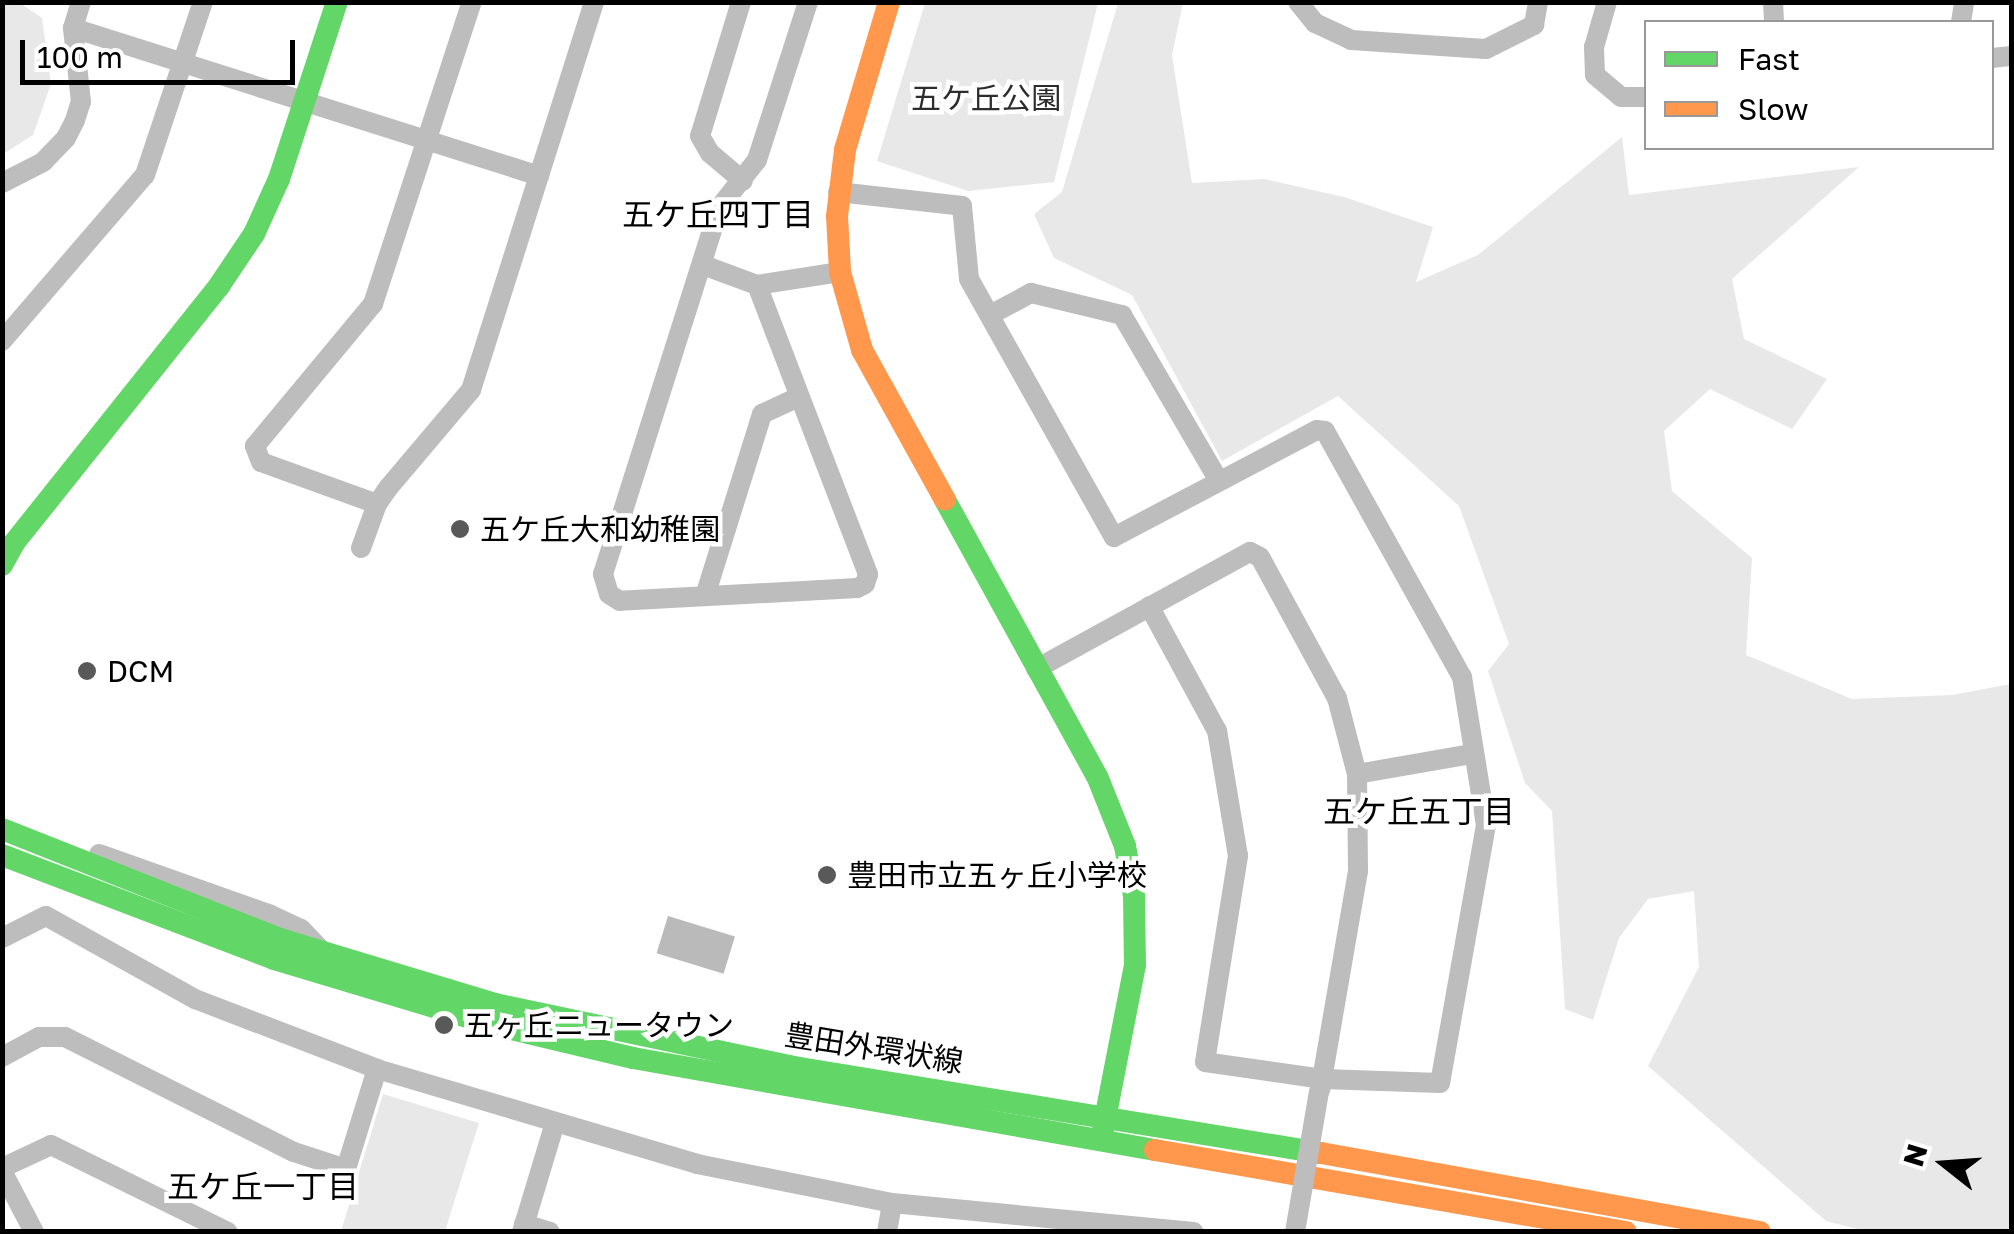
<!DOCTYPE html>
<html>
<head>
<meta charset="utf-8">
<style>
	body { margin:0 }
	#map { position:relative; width:2014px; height:1234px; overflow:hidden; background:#fff; font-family:"Golos Text","Noto Sans JP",sans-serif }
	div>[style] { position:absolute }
	.green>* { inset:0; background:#e8e8e8 }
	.water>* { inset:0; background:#bababa; transform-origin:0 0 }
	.street>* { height:20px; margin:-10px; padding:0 10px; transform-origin:10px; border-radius:10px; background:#bdbdbd }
	.fast>* { height:22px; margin:-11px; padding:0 11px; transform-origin:11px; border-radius:11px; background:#63d668 }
	.slow>* { height:22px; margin:-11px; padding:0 11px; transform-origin:11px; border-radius:11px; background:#ff974d }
	.street-bridge>* { height:20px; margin:-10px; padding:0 10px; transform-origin:10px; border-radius:10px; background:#bdbdbd }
	.dots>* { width:28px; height:28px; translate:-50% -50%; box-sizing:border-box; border:5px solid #fff; border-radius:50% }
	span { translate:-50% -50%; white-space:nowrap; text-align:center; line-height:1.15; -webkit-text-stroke:9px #fff; paint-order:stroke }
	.park-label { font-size:30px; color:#2c2c2c }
	.poi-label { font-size:30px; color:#000 }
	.left { translate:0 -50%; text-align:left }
	.street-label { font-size:30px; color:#000 }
	.neighbourhood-label { font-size:32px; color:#000 }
	.frame { position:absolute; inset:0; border:5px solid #000; pointer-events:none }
	.legend { position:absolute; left:1644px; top:20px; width:350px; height:130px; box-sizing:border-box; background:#fff; border:2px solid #999; margin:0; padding:12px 18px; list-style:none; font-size:30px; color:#000 }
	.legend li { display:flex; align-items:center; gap:20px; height:50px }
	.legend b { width:50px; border:2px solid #999 }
	.north { position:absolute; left:1894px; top:1114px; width:100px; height:100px; -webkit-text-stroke:8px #fff; paint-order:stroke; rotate:287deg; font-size:28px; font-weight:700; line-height:40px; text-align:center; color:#000 }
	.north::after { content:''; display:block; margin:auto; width:35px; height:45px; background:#000; clip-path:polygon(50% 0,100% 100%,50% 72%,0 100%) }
	.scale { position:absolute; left:20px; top:40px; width:275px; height:45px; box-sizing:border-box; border:5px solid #000; border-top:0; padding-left:12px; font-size:30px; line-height:35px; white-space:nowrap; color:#000; -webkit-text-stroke:8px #fff; paint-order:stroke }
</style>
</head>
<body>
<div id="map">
	<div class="green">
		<div style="clip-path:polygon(3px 2px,20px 3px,42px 18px,51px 84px,33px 135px,3px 154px)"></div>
		<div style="clip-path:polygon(925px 3px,1098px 3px,1054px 182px,968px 191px,877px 161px)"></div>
		<div style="clip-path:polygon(1118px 3px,1183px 3px,1172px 55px,1192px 183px,1264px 179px,1344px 197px,1433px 227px,1416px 282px,1478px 255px,1622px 137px,1629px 195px,1859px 167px,1732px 279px,1744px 339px,1827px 379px,1792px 429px,1710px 389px,1664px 431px,1672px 491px,1752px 558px,1746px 655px,1852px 699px,1952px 695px,2011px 684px,2011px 1231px,1869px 1232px,1826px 1221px,1648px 1066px,1699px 967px,1694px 891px,1648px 899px,1619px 938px,1593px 1020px,1565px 1009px,1552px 811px,1525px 783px,1488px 671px,1509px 644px,1459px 506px,1338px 396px,1222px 461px,1132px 295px,1054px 258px,1034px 214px,1062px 192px)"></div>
		<div style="clip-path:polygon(383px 1094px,479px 1123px,445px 1231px,341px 1231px)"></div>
	</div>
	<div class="water">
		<div style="left:668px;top:916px;width:70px;height:39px;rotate:17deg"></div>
	</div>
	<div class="street">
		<div style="left:741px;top:2px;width:140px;rotate:107deg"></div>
		<div style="left:700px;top:136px;width:20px;rotate:60deg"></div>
		<div style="left:710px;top:153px;width:43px;rotate:40.3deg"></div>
		<div style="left:1298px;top:2px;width:27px;rotate:51deg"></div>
		<div style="left:1315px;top:23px;width:40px;rotate:25deg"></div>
		<div style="left:1351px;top:40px;width:135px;rotate:3.8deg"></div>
		<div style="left:1486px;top:49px;width:54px;rotate:-26.6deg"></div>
		<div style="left:1534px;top:25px;width:23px;rotate:-80deg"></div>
		<div style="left:1607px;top:2px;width:47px;rotate:106.1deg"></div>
		<div style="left:1594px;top:47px;width:28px;rotate:88deg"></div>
		<div style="left:1595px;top:75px;width:34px;rotate:40deg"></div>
		<div style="left:1621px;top:97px;width:25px"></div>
		<div style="left:1773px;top:2px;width:20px;rotate:87deg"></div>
		<div style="left:1961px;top:22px;width:20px;rotate:-81deg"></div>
		<div style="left:73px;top:28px;width:489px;rotate:17.6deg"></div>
		<div style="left:1992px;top:58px;width:20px;rotate:-6deg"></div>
		<div style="left:2px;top:183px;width:46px;rotate:-27.1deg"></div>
		<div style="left:43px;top:162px;width:33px;rotate:-46deg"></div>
		<div style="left:66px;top:138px;width:20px;rotate:-63deg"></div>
		<div style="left:75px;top:120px;width:19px;rotate:-72deg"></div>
		<div style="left:81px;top:102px;width:74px;rotate:-96.2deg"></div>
		<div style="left:73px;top:28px;width:27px;rotate:-73deg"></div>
		<div style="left:838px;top:192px;width:125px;rotate:6.4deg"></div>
		<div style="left:962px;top:206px;width:73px;rotate:84.5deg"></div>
		<div style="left:969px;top:279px;width:296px;rotate:60.7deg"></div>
		<div style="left:1114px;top:537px;width:229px;rotate:-27.8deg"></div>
		<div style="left:1317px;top:430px;width:8px;rotate:7deg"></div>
		<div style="left:1325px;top:431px;width:282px;rotate:60.9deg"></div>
		<div style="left:1462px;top:677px;width:150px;rotate:80.8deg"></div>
		<div style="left:1486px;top:825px;width:262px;rotate:100.1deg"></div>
		<div style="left:1440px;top:1083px;width:117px;rotate:-178deg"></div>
		<div style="left:1323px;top:1079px;width:119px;rotate:-171.8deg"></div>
		<div style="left:1205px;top:1062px;width:209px;rotate:-80.9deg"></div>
		<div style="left:1238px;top:856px;width:127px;rotate:-99.5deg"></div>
		<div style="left:1217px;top:731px;width:142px;rotate:-118.5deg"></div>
		<div style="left:703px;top:265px;width:58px;rotate:20.3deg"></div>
		<div style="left:757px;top:285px;width:84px;rotate:-8.9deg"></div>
		<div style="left:757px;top:285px;width:310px;rotate:69deg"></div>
		<div style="left:868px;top:574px;width:10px;rotate:107deg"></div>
		<div style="left:865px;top:584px;width:9px;rotate:153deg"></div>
		<div style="left:857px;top:588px;width:237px;rotate:176.9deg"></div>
		<div style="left:620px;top:601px;width:13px;rotate:-148deg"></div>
		<div style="left:609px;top:594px;width:21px;rotate:-107deg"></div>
		<div style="left:603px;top:574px;width:384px;rotate:-72.4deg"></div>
		<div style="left:719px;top:208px;width:61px;rotate:-51.6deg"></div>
		<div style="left:757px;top:160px;width:166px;rotate:-72.1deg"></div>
		<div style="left:990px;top:315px;width:47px;rotate:-28.2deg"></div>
		<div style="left:1031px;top:293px;width:94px;rotate:13.6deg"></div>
		<div style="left:1122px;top:315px;width:192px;rotate:59.7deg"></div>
		<div style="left:2px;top:341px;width:219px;rotate:-49.3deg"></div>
		<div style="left:145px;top:175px;width:182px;rotate:-71.5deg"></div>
		<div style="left:377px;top:504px;width:123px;rotate:-160.1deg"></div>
		<div style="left:261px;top:462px;width:17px;rotate:-111deg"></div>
		<div style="left:255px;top:446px;width:185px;rotate:-50.3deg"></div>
		<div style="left:373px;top:304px;width:318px;rotate:-71.9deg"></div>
		<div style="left:361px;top:548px;width:47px;rotate:-70deg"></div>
		<div style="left:377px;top:504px;width:21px;rotate:-55deg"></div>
		<div style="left:389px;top:487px;width:127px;rotate:-49.8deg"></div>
		<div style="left:471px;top:390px;width:407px;rotate:-72.4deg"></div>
		<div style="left:705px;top:596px;width:191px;rotate:-72.6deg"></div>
		<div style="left:762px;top:414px;width:40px;rotate:-25deg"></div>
		<div style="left:1036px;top:669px;width:244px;rotate:-28.7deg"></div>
		<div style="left:1250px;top:552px;width:11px;rotate:27deg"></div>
		<div style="left:1260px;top:557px;width:161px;rotate:61.4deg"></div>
		<div style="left:1337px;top:698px;width:79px;rotate:75.3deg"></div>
		<div style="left:1357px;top:774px;width:97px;rotate:89.4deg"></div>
		<div style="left:1358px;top:871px;width:222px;rotate:99.8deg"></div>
		<div style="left:1357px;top:774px;width:117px;rotate:-9.9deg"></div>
		<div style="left:99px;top:854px;width:182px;rotate:19.5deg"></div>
		<div style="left:271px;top:915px;width:33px;rotate:25deg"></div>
		<div style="left:301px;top:929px;width:30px;rotate:46deg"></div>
		<div style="left:2px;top:938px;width:49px;rotate:-26.6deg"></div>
		<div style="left:46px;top:916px;width:171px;rotate:29.1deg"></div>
		<div style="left:195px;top:999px;width:195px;rotate:21deg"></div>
		<div style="left:377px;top:1069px;width:334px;rotate:16.5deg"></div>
		<div style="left:697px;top:1164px;width:199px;rotate:11.3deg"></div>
		<div style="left:892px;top:1203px;width:303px;rotate:5.5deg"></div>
		<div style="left:2px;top:1057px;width:42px;rotate:-28.4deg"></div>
		<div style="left:39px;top:1037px;width:26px"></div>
		<div style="left:65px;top:1037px;width:256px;rotate:26.7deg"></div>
		<div style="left:294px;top:1152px;width:55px;rotate:18.1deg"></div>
		<div style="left:346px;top:1169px;width:105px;rotate:-72.8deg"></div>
		<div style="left:2px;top:1168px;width:54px;rotate:-25.1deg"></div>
		<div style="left:51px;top:1145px;width:197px;rotate:26.2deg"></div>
		<div style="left:2px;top:1171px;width:69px;rotate:62.3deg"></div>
		<div style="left:524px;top:1224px;width:27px;rotate:17deg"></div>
		<div style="left:522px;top:1232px;width:114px;rotate:-73.2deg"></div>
		<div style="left:887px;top:1232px;width:29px;rotate:-80deg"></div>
	</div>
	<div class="fast">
		<div style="left:945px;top:500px;width:315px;rotate:61.2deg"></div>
		<div style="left:1097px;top:776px;width:75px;rotate:68.2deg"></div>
		<div style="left:1125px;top:846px;width:51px;rotate:79.8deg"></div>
		<div style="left:1134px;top:896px;width:69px;rotate:89.2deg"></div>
		<div style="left:1135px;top:965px;width:168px;rotate:101deg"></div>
		<div style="left:2px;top:565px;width:25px;rotate:-61deg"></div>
		<div style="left:14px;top:543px;width:329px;rotate:-51.4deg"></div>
		<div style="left:219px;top:286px;width:63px;rotate:-56.1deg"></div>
		<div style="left:254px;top:234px;width:60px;rotate:-65.6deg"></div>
		<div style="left:279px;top:179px;width:186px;rotate:-71.9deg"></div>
		<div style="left:2px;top:829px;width:299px;rotate:21.6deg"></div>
		<div style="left:280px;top:939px;width:225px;rotate:16.8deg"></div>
		<div style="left:495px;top:1004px;width:312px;rotate:11.9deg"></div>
		<div style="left:800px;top:1068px;width:528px;rotate:9.27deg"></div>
		<div style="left:2px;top:855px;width:291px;rotate:20.9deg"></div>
		<div style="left:274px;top:959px;width:226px;rotate:16.7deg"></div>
		<div style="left:490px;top:1024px;width:147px;rotate:13.4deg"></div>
		<div style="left:633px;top:1058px;width:530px;rotate:10deg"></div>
	</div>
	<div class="slow">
		<div style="left:889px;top:2px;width:154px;rotate:106.6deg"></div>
		<div style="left:845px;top:150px;width:66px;rotate:96.9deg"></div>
		<div style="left:837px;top:216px;width:56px;rotate:86.9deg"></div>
		<div style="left:840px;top:272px;width:81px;rotate:74.2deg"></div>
		<div style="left:862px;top:350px;width:171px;rotate:61deg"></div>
		<div style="left:1155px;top:1150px;width:478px;rotate:9.9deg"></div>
		<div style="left:1321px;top:1153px;width:446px;rotate:10.2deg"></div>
	</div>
	<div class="street-bridge">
		<div style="left:1295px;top:1232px;width:143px;rotate:-80.3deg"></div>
	</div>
	<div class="dots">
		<div style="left:460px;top:529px;background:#595959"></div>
		<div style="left:87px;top:671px;background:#595959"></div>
		<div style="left:827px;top:875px;background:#595959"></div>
		<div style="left:444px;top:1025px;background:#595959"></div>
	</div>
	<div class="park-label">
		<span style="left:986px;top:98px">五ケ丘公園</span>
	</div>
	<div class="poi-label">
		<span class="left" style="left:480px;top:529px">五ケ丘大和幼稚園</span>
		<span class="left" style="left:107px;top:671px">DCM</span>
		<span class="left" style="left:847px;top:875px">豊田市立五ヶ丘小学校</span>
		<span class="left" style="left:464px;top:1025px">五ヶ丘ニュータウン</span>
	</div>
	<div class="street-label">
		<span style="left:874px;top:1048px;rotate:9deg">豊田外環状線</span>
	</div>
	<div class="neighbourhood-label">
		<span style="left:718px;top:214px">五ケ丘四丁目</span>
		<span style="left:1419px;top:811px">五ケ丘五丁目</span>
		<span style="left:263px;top:1186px">五ケ丘一丁目</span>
	</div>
	<div class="frame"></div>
	<ul class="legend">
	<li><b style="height:12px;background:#63d668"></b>Fast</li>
	<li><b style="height:12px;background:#ff974d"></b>Slow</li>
	</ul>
	<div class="north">N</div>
	<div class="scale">100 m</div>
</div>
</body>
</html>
